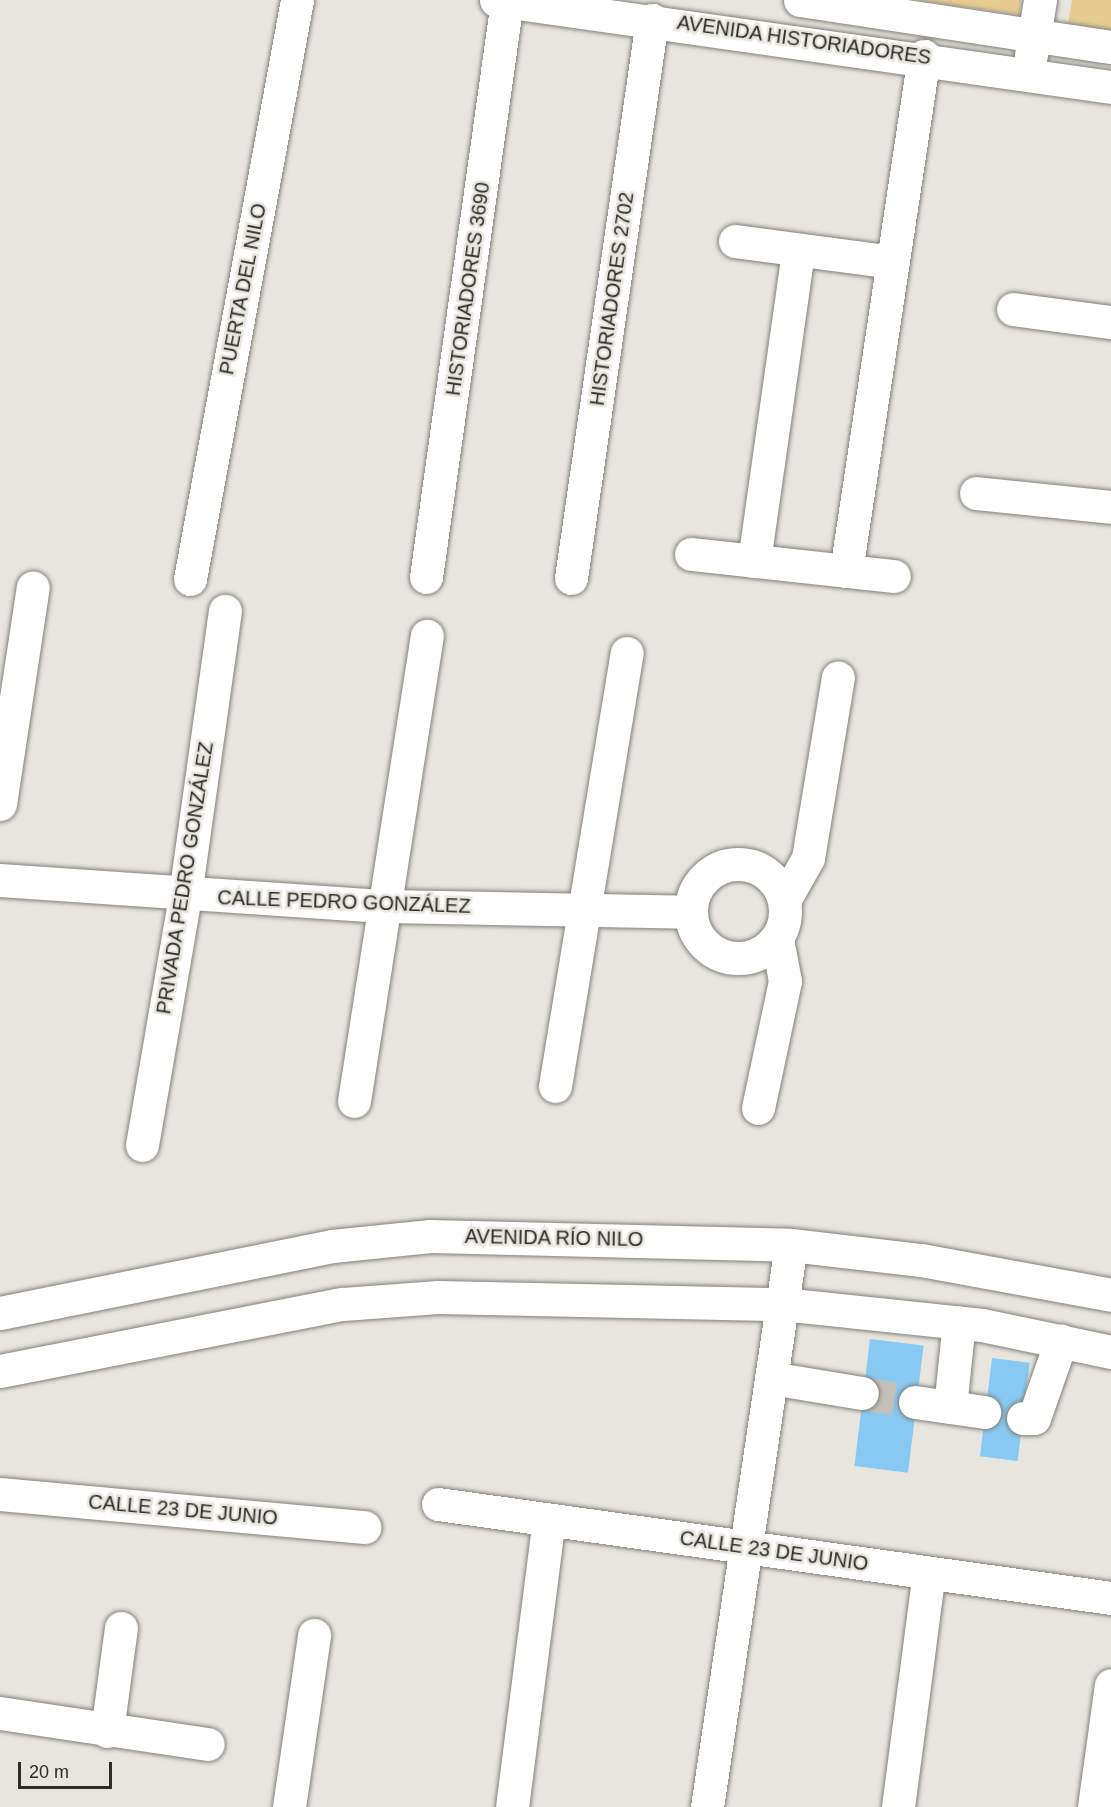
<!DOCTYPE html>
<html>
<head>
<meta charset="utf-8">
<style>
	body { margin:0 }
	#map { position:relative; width:1111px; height:1807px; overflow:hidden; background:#e8e5df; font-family:Helvetica,sans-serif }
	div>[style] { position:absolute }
	.green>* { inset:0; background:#e7cb91 }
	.building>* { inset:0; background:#88c9f3; transform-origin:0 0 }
	.minor-tunnel>* { height:33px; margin-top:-16.5px; transform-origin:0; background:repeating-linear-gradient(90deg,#c3c0bb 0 33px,transparent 0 49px) }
	.roads { filter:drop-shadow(0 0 2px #82807a) drop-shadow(0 0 2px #82807a) }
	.minor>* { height:33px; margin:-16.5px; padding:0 16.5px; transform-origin:16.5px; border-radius:16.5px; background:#fff }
	.minor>.ring { margin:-16.5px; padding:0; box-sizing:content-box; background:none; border:33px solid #fff; border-radius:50% }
	.major>* { height:33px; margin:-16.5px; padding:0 16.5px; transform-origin:16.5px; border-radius:16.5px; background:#fff }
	span { translate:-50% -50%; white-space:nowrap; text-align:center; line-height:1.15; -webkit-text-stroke:5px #e8e5df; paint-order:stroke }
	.street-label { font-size:20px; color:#2d2c2a }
	.scale { position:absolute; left:18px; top:1762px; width:94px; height:27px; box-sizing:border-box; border:3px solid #2d2c2a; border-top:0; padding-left:8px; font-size:18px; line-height:21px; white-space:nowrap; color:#2d2c2a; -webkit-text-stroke:4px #e8e5df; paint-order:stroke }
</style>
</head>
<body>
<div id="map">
	<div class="green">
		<div style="clip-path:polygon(917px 0,1021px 0,1019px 15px)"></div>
		<div style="clip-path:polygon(1072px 0,1111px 0,1111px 31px,1068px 23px)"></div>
	</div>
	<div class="building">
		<div style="left:870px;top:1339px;width:54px;height:128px;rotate:7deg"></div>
		<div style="left:992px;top:1358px;width:38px;height:99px;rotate:7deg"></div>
	</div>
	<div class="minor-tunnel">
		<div style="left:862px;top:1393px;width:54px;rotate:9.6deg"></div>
	</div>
	<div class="roads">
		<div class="minor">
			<div style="left:496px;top:0;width:621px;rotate:8.05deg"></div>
			<div style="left:800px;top:0;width:315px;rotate:8.6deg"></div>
			<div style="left:1031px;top:55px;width:56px;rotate:-80.7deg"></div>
			<div style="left:735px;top:241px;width:159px;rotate:7.6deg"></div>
			<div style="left:1013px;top:309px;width:99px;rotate:7.6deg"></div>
			<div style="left:976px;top:493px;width:136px;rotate:5.9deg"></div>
			<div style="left:691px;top:554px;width:204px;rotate:6.2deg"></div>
			<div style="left:754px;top:561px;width:314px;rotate:-81.9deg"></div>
			<div style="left:846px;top:571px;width:521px;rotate:-81.39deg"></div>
			<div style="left:426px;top:577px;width:582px;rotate:-82deg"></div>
			<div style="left:571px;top:578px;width:564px;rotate:-81.74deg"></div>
			<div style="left:190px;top:579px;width:589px;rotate:-79.53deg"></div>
			<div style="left:0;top:804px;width:219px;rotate:-81.4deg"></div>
			<div class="ring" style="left:691px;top:864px;width:61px;height:61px"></div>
			<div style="left:0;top:880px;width:386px;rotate:3.9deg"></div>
			<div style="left:385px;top:906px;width:304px;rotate:1.1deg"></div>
			<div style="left:785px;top:899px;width:47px;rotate:-60.7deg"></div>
			<div style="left:808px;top:858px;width:183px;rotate:-80.6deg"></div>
			<div style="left:555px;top:1086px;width:439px;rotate:-80.6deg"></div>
			<div style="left:354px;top:1101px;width:471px;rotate:-81.1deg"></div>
			<div style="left:758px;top:1108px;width:130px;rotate:-78deg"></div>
			<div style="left:785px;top:981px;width:43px;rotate:-100.8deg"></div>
			<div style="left:142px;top:1145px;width:254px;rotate:-80.2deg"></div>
			<div style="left:185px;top:895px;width:287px;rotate:-82deg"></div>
			<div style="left:771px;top:1378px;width:92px;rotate:9.4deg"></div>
			<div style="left:915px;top:1402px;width:70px;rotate:8.2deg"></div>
			<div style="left:950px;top:1407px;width:85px;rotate:-84deg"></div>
			<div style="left:1023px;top:1418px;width:11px"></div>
			<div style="left:1034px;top:1418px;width:82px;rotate:-70.7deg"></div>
			<div style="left:0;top:1494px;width:366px;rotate:5.2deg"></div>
			<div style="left:438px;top:1504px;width:680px;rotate:7.95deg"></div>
			<div style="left:0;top:1713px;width:210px;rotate:8.5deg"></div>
			<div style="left:107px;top:1731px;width:104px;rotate:-82.3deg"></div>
			<div style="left:289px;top:1807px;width:174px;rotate:-81.7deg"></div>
			<div style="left:512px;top:1807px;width:289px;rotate:-82.7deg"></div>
			<div style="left:707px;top:1807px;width:568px;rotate:-81.5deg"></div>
			<div style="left:898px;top:1807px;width:236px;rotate:-82.5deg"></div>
			<div style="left:1094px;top:1807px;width:123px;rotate:-82.1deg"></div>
		</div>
		<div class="major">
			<div style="left:0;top:1313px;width:339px;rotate:-11.4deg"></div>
			<div style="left:332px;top:1246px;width:99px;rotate:-5.8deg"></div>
			<div style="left:430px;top:1236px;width:361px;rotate:1.4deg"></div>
			<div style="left:791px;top:1245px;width:131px;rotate:6.6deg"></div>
			<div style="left:921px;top:1260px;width:193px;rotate:10.4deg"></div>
			<div style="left:0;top:1371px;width:349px;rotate:-11.1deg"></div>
			<div style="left:343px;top:1304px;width:95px;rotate:-4.2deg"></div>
			<div style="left:438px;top:1297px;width:344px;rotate:1.2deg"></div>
			<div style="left:782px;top:1304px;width:201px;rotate:6deg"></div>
			<div style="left:982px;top:1325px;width:132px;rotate:11.8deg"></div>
		</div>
	</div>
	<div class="street-label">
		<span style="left:804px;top:40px;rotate:8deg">AVENIDA HISTORIADORES</span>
		<span style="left:243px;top:289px;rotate:-79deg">PUERTA DEL NILO</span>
		<span style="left:468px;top:289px;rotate:-82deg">HISTORIADORES 3690</span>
		<span style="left:612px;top:299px;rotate:-82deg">HISTORIADORES 2702</span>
		<span style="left:185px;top:878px;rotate:-81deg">PRIVADA PEDRO GONZÁLEZ</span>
		<span style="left:344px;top:902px;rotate:2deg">CALLE PEDRO GONZÁLEZ</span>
		<span style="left:554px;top:1238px;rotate:1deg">AVENIDA RÍO NILO</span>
		<span style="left:183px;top:1510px;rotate:5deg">CALLE 23 DE JUNIO</span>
		<span style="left:774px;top:1551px;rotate:8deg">CALLE 23 DE JUNIO</span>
	</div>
	<div class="scale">20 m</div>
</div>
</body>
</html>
